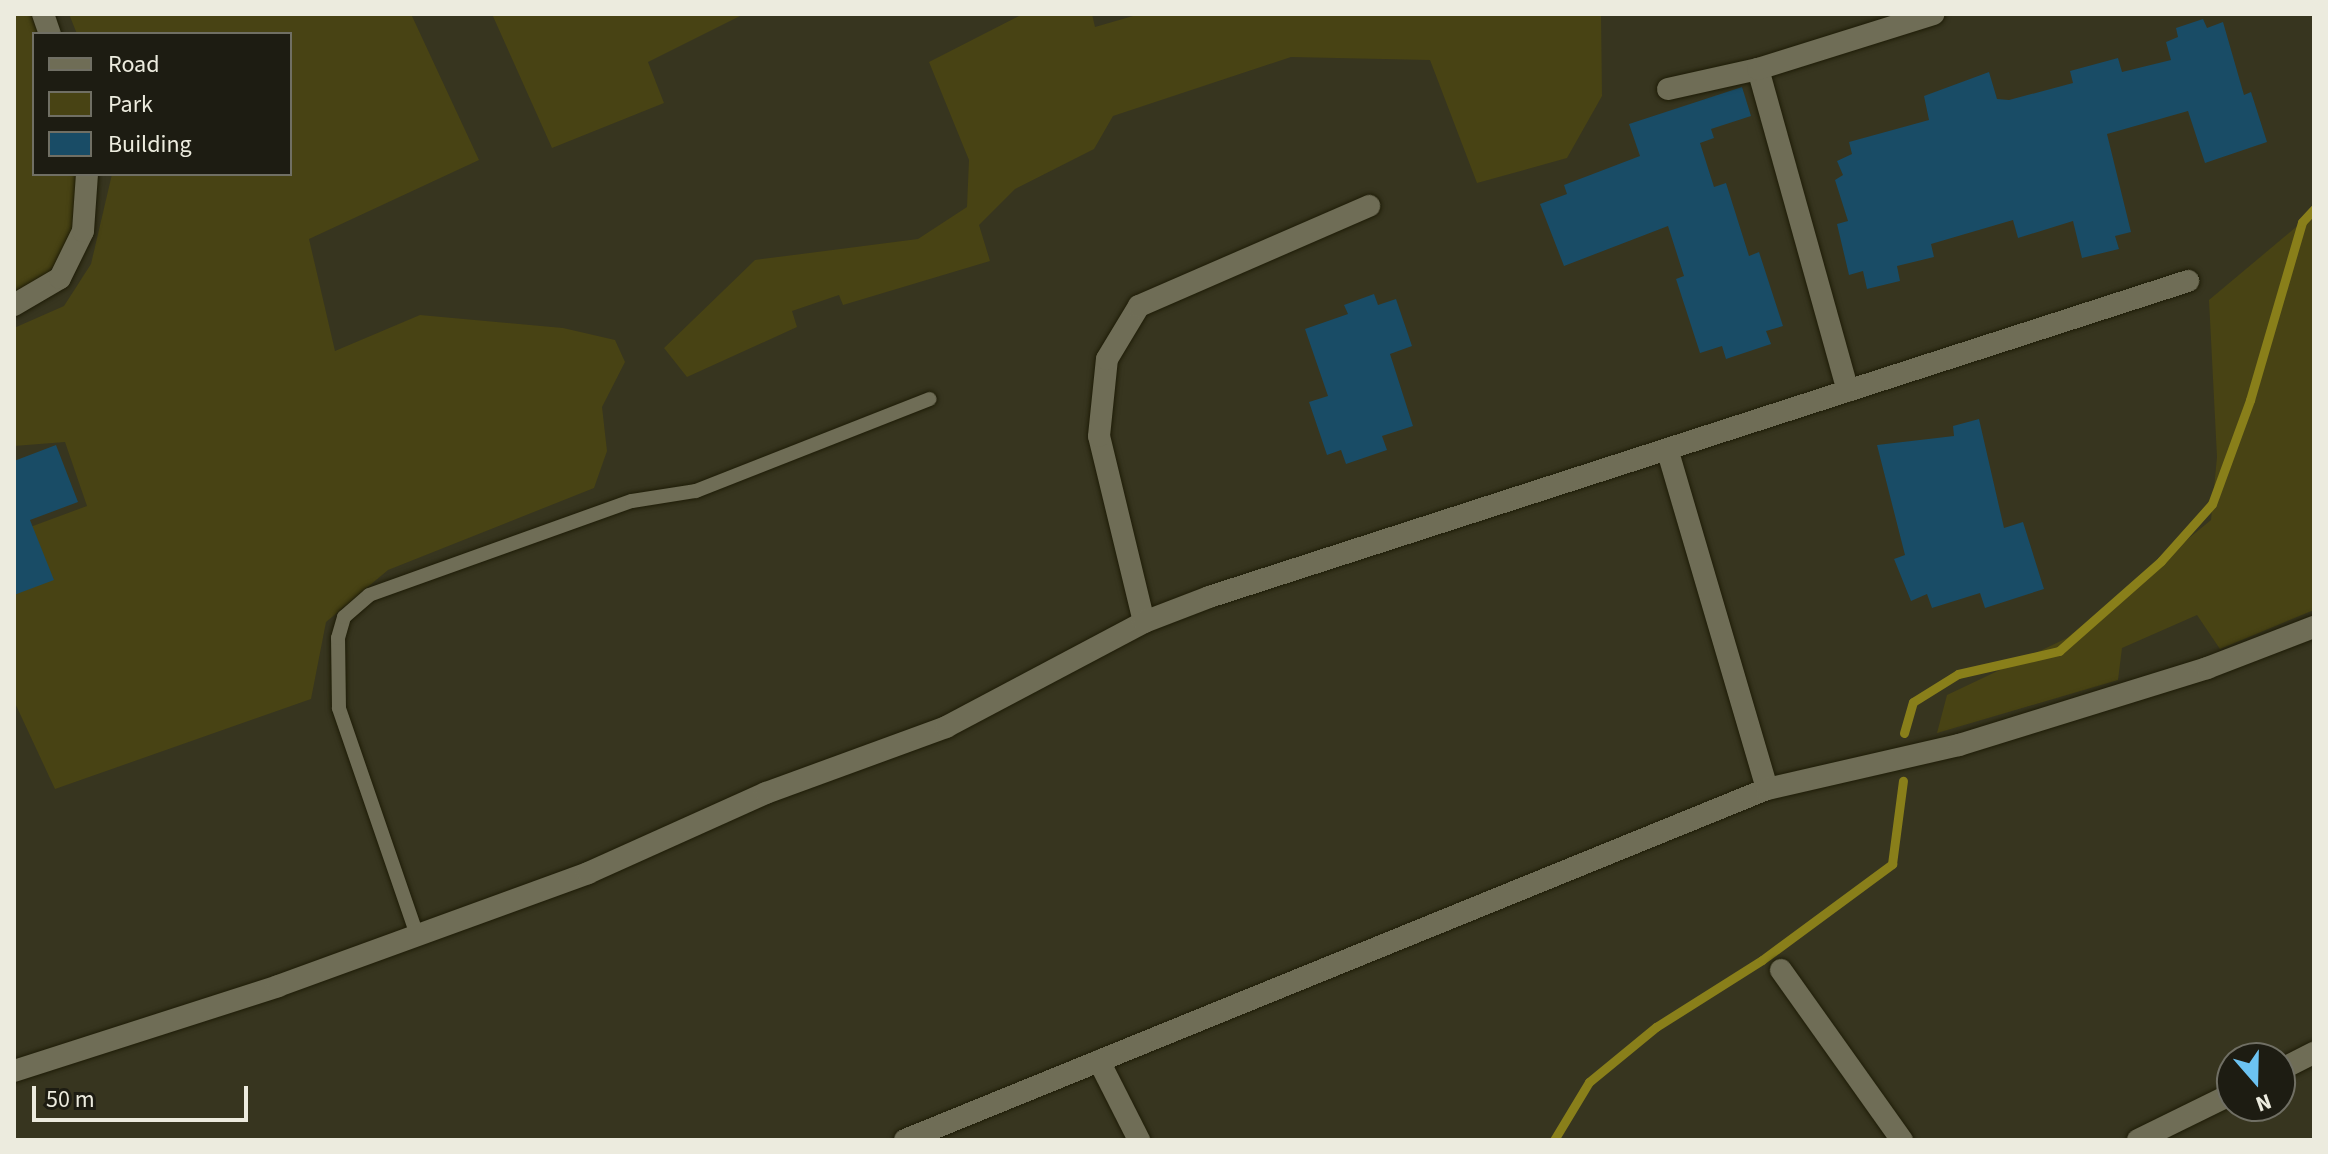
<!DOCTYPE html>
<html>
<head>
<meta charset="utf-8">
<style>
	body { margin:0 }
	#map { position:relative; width:2328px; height:1154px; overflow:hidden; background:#37351f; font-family:"Source Sans 3",sans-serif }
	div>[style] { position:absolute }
	.green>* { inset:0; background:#484314 }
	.stream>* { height:9px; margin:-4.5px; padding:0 4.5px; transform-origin:4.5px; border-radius:4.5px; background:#897f1a }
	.building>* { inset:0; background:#194c66 }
	.roads { filter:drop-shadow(0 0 2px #1e1c07) drop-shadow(0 0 2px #1e1c07) }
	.service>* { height:14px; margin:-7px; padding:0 7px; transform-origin:7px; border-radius:7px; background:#6f6d56 }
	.minor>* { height:22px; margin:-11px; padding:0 11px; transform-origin:11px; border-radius:11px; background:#6f6d56 }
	span { translate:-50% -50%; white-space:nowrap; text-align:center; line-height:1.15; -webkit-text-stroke:7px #1d1c12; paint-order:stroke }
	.frame { position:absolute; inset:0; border:16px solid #ecebde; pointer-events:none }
	.legend { position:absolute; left:32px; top:32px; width:260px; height:144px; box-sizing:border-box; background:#1d1c12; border:2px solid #706f64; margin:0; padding:10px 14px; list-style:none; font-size:24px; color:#ecebde }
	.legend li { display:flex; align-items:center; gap:16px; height:40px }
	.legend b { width:40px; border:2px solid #706f64 }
	.north { position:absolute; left:2216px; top:1042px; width:80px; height:80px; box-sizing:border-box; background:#1d1c12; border:2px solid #706f64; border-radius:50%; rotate:160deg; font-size:22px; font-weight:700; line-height:32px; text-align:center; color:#ecebde }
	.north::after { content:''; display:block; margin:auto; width:28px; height:36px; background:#6cc3f2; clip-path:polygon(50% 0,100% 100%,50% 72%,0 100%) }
	.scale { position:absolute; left:32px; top:1086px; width:216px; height:36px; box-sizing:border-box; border:4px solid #ecebde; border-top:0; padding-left:10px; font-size:24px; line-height:28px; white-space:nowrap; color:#ecebde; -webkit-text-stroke:6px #1d1c12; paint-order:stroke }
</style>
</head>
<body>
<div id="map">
	<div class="green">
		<div style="clip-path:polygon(14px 14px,34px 14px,42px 34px,34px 34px,34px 174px,82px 174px,75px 226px,62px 255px,46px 276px,14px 298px)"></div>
		<div style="clip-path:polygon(69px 14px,411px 14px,479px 160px,309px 239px,335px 351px,420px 315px,563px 328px,615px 340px,625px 362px,602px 407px,607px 451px,594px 488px,388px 570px,326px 622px,311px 699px,55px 789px,14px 701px,14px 533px,87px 506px,65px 442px,14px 446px,14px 328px,64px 306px,91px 264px,112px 174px,290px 174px,290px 34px,77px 34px)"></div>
		<div style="clip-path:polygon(492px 14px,744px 14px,648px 62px,664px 103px,552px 148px)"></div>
		<div style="clip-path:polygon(1023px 14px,1092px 14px,1095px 27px,1140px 14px,1601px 14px,1602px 96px,1567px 158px,1477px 183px,1430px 60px,1291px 57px,1113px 116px,1094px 149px,1015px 189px,979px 225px,990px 261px,843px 305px,839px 295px,792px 311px,797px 327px,687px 377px,664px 348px,755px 260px,918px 239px,967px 207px,969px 160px,929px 62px)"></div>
		<div style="clip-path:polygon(2314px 212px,2314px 610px,2220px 649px,2197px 615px,2122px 648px,2118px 680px,1937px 733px,1947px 695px,2067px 638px,2211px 520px,2217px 457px,2209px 300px)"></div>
	</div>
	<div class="stream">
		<div style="left:1904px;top:733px;width:32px;rotate:-74deg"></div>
		<div style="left:1913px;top:702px;width:53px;rotate:-31.9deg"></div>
		<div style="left:1958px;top:674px;width:104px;rotate:-12.8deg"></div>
		<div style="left:2059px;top:651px;width:136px;rotate:-41.4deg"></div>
		<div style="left:2161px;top:561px;width:76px;rotate:-48.2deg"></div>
		<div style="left:2212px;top:504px;width:111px;rotate:-69.9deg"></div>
		<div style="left:2250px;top:400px;width:185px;rotate:-73.7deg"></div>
		<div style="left:2302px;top:222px;width:18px;rotate:-47deg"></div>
		<div style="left:1554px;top:1140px;width:68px;rotate:-58.9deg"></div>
		<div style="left:1589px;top:1082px;width:87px;rotate:-39.4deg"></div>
		<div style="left:1656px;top:1027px;width:125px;rotate:-32.3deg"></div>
		<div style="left:1762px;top:960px;width:162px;rotate:-36.4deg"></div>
		<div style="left:1892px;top:864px;width:84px;rotate:-82.5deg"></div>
	</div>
	<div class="building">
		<div style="clip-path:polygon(2203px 19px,2207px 28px,2223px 22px,2244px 95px,2251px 92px,2267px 142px,2205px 163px,2188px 111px,2107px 134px,2131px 232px,2115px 236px,2119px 249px,2082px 258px,2073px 221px,2018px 238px,2013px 220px,1931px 244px,1934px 257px,1897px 266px,1900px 281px,1867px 289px,1863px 271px,1849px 275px,1837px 224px,1848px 221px,1835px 180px,1843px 175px,1837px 161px,1852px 154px,1849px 142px,1929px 120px,1924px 96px,1989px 72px,1997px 99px,2009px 100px,2073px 83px,2070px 71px,2118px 58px,2122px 72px,2171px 60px,2166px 42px,2178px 37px,2176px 28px)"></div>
		<div style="clip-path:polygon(1742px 87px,1751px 116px,1711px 129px,1714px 138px,1700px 143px,1714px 187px,1726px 183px,1749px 256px,1759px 252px,1783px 326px,1766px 331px,1771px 344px,1726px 359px,1722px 346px,1700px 353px,1676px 279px,1684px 276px,1668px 226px,1564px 266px,1540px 204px,1567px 194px,1564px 185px,1640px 156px,1629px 124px)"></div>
		<div style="clip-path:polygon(1374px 294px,1378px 305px,1396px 299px,1412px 346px,1390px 354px,1413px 426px,1382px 436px,1387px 450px,1346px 464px,1341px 450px,1327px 455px,1309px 402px,1328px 396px,1305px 329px,1348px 314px,1344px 305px)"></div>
		<div style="clip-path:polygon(1979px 419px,2004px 528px,2023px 522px,2044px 589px,1985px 608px,1980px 593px,1932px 608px,1927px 594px,1911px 601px,1894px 559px,1905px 555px,1877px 445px,1954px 436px,1953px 426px)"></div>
		<div style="clip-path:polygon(56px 445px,78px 502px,30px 520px,54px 580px,14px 595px,14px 461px)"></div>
	</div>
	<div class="roads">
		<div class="service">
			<div style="left:417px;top:935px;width:240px;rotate:-109deg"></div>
			<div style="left:339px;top:708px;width:70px;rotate:-90.8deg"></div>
			<div style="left:338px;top:638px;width:22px;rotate:-74deg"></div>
			<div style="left:344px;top:617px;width:33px;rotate:-41deg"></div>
			<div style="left:369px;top:595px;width:279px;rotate:-19.7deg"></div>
			<div style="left:632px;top:501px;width:65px;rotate:-8.9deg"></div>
			<div style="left:696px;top:491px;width:251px;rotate:-21.5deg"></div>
		</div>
		<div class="minor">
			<div style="left:43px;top:14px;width:21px;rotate:71deg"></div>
			<div style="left:1758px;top:69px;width:334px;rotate:74.4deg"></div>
			<div style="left:1668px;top:89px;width:92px;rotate:-12.5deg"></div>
			<div style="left:1758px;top:69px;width:184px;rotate:-17.4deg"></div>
			<div style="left:14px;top:305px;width:53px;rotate:-30.4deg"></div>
			<div style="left:60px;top:278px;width:52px;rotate:-63.9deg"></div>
			<div style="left:83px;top:231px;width:57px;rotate:-86deg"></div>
			<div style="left:1668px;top:452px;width:351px;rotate:73.6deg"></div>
			<div style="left:1144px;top:622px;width:191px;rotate:-103.6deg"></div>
			<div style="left:1099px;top:436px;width:77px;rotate:-84.1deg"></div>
			<div style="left:1107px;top:359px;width:62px;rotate:-58.9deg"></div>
			<div style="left:1139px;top:306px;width:251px;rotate:-23.5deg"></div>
			<div style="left:1781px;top:970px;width:209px;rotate:54.6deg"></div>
			<div style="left:1099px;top:1061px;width:89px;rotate:63.1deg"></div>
			<div style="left:2280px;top:1070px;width:38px;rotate:-27deg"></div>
			<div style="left:14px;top:1071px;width:277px;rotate:-17.8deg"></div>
			<div style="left:278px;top:986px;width:330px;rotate:-20deg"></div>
			<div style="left:588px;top:873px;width:195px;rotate:-24.2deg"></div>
			<div style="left:766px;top:793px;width:192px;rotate:-20.1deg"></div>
			<div style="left:946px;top:727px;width:224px;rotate:-27.9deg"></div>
			<div style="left:1144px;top:622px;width:70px;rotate:-21deg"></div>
			<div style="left:1209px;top:597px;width:1029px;rotate:-17.89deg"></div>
			<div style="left:905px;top:1140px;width:931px;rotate:-22.16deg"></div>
			<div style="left:1767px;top:789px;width:197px;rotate:-12.9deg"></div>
			<div style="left:1959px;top:745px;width:260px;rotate:-17.2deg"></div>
			<div style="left:2207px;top:668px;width:115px;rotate:-21deg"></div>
			<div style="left:2138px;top:1140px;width:105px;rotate:-26.1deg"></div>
		</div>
	</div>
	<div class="frame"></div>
	<ul class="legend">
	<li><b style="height:10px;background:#6f6d56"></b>Road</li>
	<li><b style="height:22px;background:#484314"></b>Park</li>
	<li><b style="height:22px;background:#194c66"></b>Building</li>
	</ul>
	<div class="north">N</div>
	<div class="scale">50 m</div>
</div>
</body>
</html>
